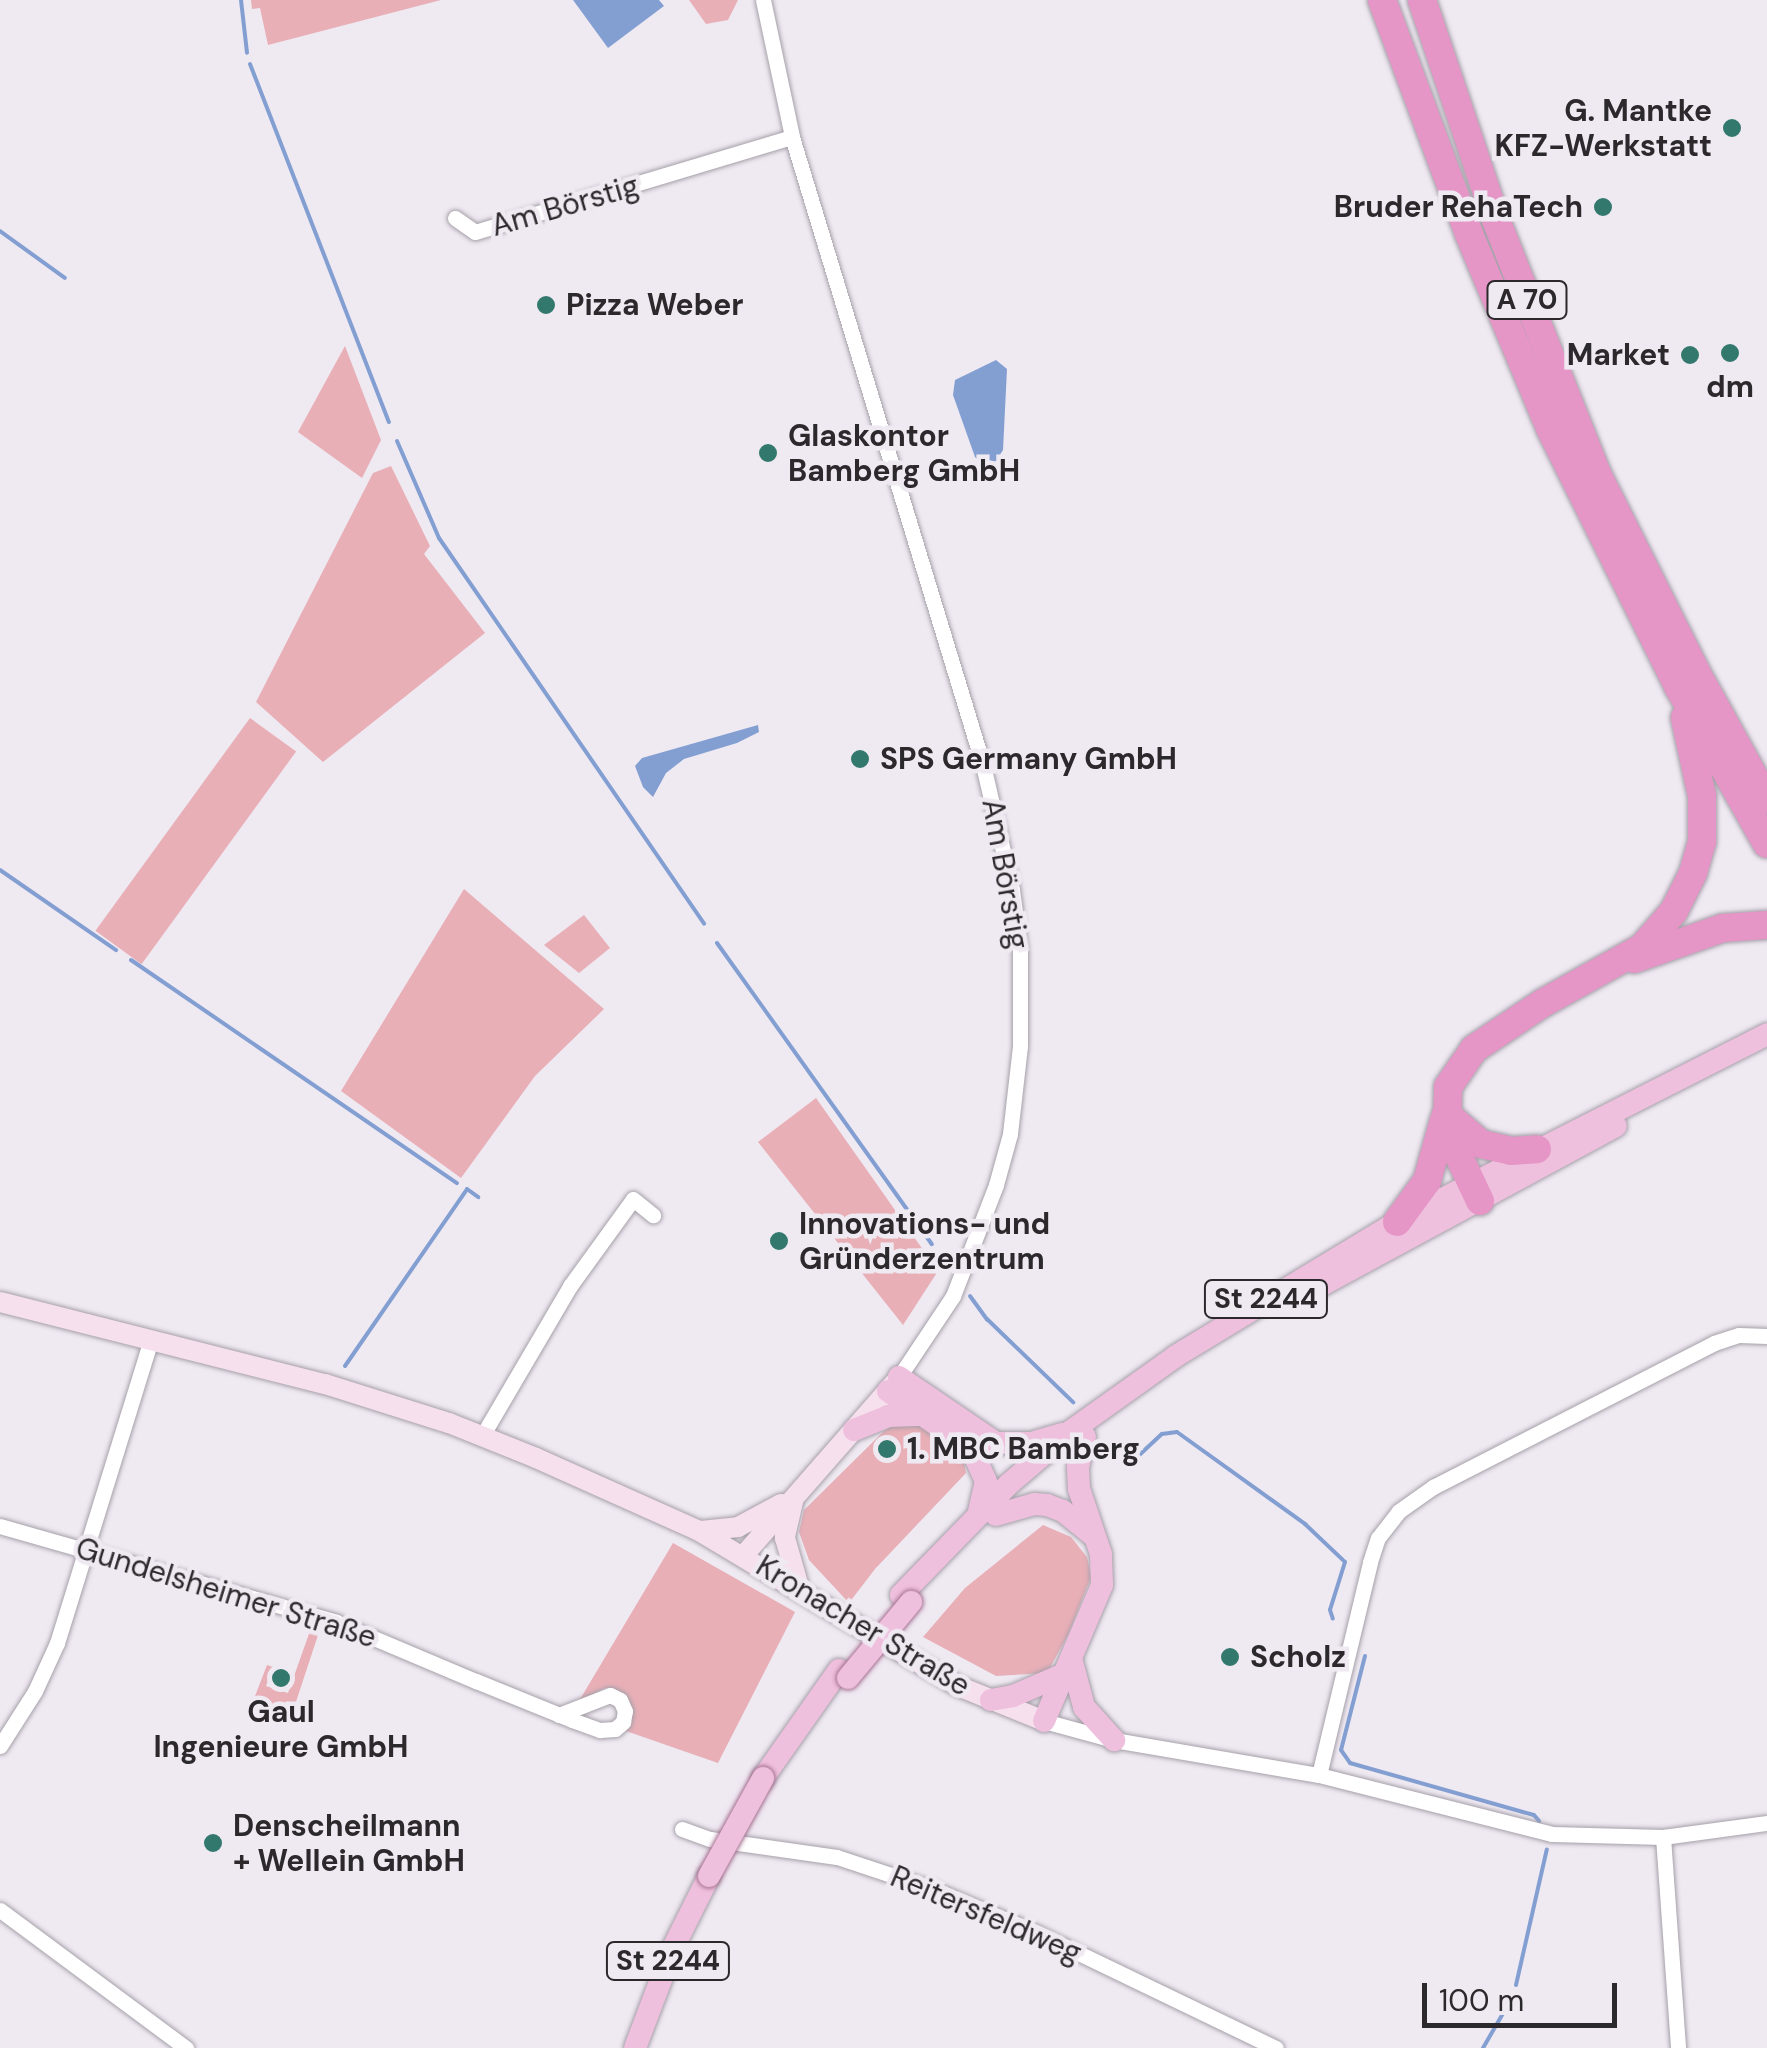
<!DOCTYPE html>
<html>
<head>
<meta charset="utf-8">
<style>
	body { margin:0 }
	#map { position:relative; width:1767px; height:2048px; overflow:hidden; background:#efe9f2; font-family:"DM Sans",sans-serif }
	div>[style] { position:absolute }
	.green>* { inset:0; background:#e8afb7; transform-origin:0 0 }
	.water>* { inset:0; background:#839fd2 }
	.stream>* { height:4px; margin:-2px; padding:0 2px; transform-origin:2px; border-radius:2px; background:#839fd2 }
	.roads { filter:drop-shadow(0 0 2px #a6a0a9) drop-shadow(0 0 2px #a6a0a9) }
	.street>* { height:15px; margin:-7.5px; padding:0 7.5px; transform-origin:7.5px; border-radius:7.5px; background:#fff }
	.secondary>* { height:20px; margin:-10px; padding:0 10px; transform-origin:10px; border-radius:10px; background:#f7e0ee }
	.primary>* { height:22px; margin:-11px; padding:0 11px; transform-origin:11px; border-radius:11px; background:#efc0dd }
	.highway>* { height:28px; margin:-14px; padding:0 14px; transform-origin:14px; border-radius:14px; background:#e596c6 }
	.bridges { filter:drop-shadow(0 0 2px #a47090) drop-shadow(0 0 2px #a47090) }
	.primary-bridge>* { height:22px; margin:-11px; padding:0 11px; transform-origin:11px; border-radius:11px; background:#efc0dd }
	.dots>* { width:28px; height:28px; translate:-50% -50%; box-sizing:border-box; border:5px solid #efe9f2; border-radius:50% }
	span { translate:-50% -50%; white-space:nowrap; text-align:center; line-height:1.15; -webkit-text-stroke:9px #efe9f2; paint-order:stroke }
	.shield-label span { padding:2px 8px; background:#efe9f2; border:2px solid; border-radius:8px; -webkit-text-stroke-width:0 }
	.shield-label { font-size:28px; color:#2b292c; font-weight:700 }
	.poi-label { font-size:30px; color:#2b292c; font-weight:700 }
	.right { translate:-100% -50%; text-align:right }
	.left { translate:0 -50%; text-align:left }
	.street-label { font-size:30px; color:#2b292c }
	.scale { position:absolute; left:1422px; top:1983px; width:195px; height:45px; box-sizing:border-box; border:5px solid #2b292c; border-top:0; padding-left:12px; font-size:30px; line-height:35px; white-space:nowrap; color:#2b292c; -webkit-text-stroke:8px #efe9f2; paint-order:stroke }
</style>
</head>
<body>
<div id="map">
	<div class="green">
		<div style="clip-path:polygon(251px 0,441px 0,268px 45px,260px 8px,252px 9px)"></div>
		<div style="clip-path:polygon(689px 0,738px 0,728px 20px,706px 24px)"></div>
		<div style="clip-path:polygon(345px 346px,381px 440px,362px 478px,298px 432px)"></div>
		<div style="clip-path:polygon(391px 466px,430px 546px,424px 554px,485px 633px,323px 762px,256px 702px,373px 473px)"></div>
		<div style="left:250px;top:718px;width:57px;height:263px;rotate:36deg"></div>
		<div style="clip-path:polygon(464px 889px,604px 1009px,535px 1076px,461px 1178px,341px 1091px)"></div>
		<div style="clip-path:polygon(584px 915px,610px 948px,579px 973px,544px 945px)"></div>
		<div style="clip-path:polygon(816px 1098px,938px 1271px,903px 1325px,758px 1142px)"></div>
		<div style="clip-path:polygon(919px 1424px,947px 1441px,964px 1462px,966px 1473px,875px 1569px,849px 1603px,809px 1560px,799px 1532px,804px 1510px,884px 1431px,894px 1425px)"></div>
		<div style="clip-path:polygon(1043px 1525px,1071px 1537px,1087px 1557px,1091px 1577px,1068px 1635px,1047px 1673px,996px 1676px,923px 1637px,965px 1588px)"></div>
		<div style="clip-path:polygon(673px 1543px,795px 1612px,718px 1763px,626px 1731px,631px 1705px,617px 1690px,605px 1688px,579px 1701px)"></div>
		<div style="clip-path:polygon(306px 1621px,321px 1626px,288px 1726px,247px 1717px,267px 1665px,273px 1667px,266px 1686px,288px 1693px,310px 1631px,303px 1628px)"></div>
	</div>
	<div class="water">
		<div style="clip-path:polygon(573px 0,659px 0,664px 6px,608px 48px)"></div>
		<div style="clip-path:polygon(996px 360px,1007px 369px,1003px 450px,996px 461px,983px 465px,975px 457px,953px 395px,955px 380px)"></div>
		<div style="clip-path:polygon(758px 725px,759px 732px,737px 743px,684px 759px,666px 773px,653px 797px,643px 787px,635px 766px,642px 758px)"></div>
	</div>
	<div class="stream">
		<div style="left:241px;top:0;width:53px;rotate:83.5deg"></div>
		<div style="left:250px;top:64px;width:384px;rotate:68.8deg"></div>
		<div style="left:0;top:231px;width:80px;rotate:35.9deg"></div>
		<div style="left:397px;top:441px;width:106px;rotate:66.6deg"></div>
		<div style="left:439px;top:538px;width:468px;rotate:55.5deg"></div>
		<div style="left:0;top:870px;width:141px;rotate:34.6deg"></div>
		<div style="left:717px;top:943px;width:370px;rotate:54.5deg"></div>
		<div style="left:131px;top:960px;width:395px;rotate:34.4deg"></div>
		<div style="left:970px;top:1296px;width:29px;rotate:54deg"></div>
		<div style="left:987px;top:1319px;width:120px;rotate:44deg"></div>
		<div style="left:345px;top:1366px;width:215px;rotate:-55.4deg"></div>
		<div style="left:467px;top:1189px;width:14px;rotate:36deg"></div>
		<div style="left:1120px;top:1445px;width:21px;rotate:43deg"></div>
		<div style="left:1135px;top:1459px;width:37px;rotate:-43deg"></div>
		<div style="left:1162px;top:1434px;width:15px;rotate:-8deg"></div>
		<div style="left:1177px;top:1432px;width:158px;rotate:35.7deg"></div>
		<div style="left:1305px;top:1524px;width:55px;rotate:43.5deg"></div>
		<div style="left:1345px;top:1562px;width:50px;rotate:107.4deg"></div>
		<div style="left:1330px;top:1610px;width:9px;rotate:72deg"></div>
		<div style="left:1365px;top:1656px;width:97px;rotate:104.3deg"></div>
		<div style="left:1341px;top:1750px;width:16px;rotate:55deg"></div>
		<div style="left:1350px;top:1763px;width:191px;rotate:15.8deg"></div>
		<div style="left:1534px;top:1815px;width:8px;rotate:50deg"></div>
		<div style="left:1516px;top:1985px;width:139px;rotate:-77.2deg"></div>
		<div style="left:1483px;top:2048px;width:39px;rotate:-60deg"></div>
	</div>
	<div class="roads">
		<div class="street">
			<div style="left:763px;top:0;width:140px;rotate:78deg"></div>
			<div style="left:792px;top:137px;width:656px;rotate:73.08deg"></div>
			<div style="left:983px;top:765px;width:128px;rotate:76.9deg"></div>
			<div style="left:1012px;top:890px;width:61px;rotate:82.4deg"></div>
			<div style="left:1020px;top:950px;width:96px;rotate:90deg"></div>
			<div style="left:1020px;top:1046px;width:89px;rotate:96.5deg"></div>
			<div style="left:1010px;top:1134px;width:53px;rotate:105.4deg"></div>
			<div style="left:996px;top:1185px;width:119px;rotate:111.2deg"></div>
			<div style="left:953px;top:1296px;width:97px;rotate:123.7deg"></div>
			<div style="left:455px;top:218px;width:24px;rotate:35deg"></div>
			<div style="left:475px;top:232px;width:331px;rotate:-16.7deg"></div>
			<div style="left:482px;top:1436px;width:174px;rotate:-59.6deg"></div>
			<div style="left:570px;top:1286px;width:107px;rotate:-54.1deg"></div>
			<div style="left:633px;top:1199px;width:26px;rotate:39deg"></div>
			<div style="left:0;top:1526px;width:349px;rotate:15.9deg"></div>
			<div style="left:336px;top:1622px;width:152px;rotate:22.9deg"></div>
			<div style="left:476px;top:1681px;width:104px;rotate:22.1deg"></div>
			<div style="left:572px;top:1720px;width:30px;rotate:20deg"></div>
			<div style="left:600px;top:1730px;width:15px;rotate:-4deg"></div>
			<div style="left:615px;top:1729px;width:11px;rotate:-41deg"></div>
			<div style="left:623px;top:1722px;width:11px;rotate:-80deg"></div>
			<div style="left:625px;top:1711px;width:12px;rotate:-114deg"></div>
			<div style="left:620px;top:1700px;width:11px;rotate:-153deg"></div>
			<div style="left:610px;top:1695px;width:55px;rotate:158.6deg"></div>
			<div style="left:1044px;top:1721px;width:73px;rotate:15.2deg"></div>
			<div style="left:1114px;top:1740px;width:208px;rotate:9.7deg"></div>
			<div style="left:1319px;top:1775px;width:240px;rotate:14.2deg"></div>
			<div style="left:1552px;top:1834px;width:111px;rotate:1.5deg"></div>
			<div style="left:1663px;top:1837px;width:105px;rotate:-7.7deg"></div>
			<div style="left:0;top:1746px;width:65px;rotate:-57.5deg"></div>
			<div style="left:35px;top:1691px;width:53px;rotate:-65.4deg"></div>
			<div style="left:57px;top:1643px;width:315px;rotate:-72.8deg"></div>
			<div style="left:1319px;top:1775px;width:219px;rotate:-76.5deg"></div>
			<div style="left:1370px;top:1562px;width:25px;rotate:-72deg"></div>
			<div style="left:1378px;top:1538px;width:34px;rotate:-52deg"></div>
			<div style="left:1399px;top:1511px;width:42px;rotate:-35.2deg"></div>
			<div style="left:1433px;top:1487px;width:316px;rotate:-27.1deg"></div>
			<div style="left:1714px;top:1343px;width:26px;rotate:-18deg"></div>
			<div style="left:1739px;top:1335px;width:28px;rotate:2deg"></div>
			<div style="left:682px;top:1829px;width:30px;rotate:20deg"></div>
			<div style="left:710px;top:1839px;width:128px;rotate:8.1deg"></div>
			<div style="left:837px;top:1857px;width:101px;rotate:18.4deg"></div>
			<div style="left:933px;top:1889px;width:113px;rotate:22.9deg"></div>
			<div style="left:1037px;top:1933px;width:265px;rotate:25.7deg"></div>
			<div style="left:1663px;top:1837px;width:212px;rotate:85.9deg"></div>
			<div style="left:0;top:1910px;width:232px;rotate:36.6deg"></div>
		</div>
		<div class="secondary">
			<div style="left:0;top:1302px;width:335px;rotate:14.2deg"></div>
			<div style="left:325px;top:1384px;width:130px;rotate:17.5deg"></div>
			<div style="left:449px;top:1423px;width:94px;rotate:21.9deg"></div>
			<div style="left:536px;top:1458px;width:179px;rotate:24.1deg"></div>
			<div style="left:699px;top:1531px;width:302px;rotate:30.9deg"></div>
			<div style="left:958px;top:1686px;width:93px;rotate:22.1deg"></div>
			<div style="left:793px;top:1502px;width:37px;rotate:103deg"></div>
			<div style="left:785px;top:1538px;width:51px;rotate:74.1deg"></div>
			<div style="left:701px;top:1531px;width:37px;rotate:-6deg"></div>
			<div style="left:738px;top:1527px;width:49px;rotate:-28.1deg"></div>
			<div style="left:744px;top:1555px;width:232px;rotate:-48.8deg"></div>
		</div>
		<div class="primary">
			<div style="left:1292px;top:1301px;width:368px;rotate:-28.4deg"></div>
			<div style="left:899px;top:1377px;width:117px;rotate:34.2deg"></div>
			<div style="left:996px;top:1443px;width:35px"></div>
			<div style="left:1031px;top:1443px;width:33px;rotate:-16deg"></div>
			<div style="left:888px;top:1391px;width:83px;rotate:34.7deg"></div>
			<div style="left:956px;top:1438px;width:29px;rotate:46deg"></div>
			<div style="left:976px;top:1459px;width:24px;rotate:66deg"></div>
			<div style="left:986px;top:1481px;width:31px;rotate:103deg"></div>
			<div style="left:854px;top:1430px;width:37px;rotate:-22deg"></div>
			<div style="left:888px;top:1416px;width:34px;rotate:-2deg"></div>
			<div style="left:996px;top:1515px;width:40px;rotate:-16deg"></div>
			<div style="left:1034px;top:1504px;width:13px;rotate:4deg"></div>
			<div style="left:1047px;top:1505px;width:17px;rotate:21deg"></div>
			<div style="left:1063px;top:1511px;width:38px;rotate:39deg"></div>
			<div style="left:901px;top:1595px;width:155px;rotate:-45.8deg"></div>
			<div style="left:1009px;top:1484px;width:82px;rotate:-40.5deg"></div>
			<div style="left:1071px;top:1431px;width:129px;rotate:-35.5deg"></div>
			<div style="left:1176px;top:1356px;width:258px;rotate:-31.2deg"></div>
			<div style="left:1397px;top:1222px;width:415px;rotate:-26.9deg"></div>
			<div style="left:1071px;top:1658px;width:51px;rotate:75.1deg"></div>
			<div style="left:1084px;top:1707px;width:45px;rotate:47.7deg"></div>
			<div style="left:991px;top:1700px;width:22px;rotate:-10deg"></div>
			<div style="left:1013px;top:1696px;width:56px;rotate:-23.3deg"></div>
			<div style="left:1044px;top:1721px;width:148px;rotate:-66.9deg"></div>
			<div style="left:1102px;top:1585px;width:31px;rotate:-92deg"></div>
			<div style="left:1101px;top:1554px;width:69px;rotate:-108.7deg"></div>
			<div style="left:1079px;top:1489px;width:22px;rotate:-93deg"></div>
			<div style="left:1078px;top:1467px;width:31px;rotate:-77deg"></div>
			<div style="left:763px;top:1778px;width:132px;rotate:-54.9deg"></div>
			<div style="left:635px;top:2048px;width:107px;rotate:-69.2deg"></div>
			<div style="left:673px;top:1948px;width:80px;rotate:-63.4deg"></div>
		</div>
		<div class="highway">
			<div style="left:1382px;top:0;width:250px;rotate:69.6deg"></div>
			<div style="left:1469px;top:234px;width:212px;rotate:67.3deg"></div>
			<div style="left:1551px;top:430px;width:286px;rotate:63.6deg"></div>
			<div style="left:1678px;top:686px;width:181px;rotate:60.6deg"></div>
			<div style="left:1422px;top:0;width:232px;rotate:71.4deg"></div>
			<div style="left:1496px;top:220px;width:276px;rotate:68.3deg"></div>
			<div style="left:1598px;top:476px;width:219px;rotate:63.4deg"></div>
			<div style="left:1696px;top:672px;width:146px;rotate:61deg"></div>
			<div style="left:1634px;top:959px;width:94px;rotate:-19.2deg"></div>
			<div style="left:1723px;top:928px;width:44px;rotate:-3.9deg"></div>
			<div style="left:1446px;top:1114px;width:46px;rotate:40.6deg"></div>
			<div style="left:1481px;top:1144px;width:31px;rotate:13deg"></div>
			<div style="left:1511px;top:1151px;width:26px;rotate:-4deg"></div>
			<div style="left:1480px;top:1201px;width:77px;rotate:-115.2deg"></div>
			<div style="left:1447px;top:1131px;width:44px;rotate:-88.7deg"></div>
			<div style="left:1448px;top:1087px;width:46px;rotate:-55.6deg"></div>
			<div style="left:1474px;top:1049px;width:83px;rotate:-33.7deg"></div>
			<div style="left:1543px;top:1003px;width:113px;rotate:-29.1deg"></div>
			<div style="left:1642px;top:948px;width:49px;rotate:-49.1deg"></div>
			<div style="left:1674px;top:911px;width:42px;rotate:-63.4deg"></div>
			<div style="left:1693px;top:873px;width:32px;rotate:-74deg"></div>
			<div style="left:1702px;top:842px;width:46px;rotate:-90deg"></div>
			<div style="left:1702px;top:796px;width:80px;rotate:-102.3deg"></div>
			<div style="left:1397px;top:1222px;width:51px;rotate:-53.8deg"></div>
			<div style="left:1427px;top:1181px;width:63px;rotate:-74.4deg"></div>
		</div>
	</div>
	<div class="bridges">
		<div class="primary-bridge">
			<div style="left:848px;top:1678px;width:99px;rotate:-50.3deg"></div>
			<div style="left:709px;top:1876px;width:112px;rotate:-61.1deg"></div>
		</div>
	</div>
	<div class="dots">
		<div style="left:1732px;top:128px;background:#33786d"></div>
		<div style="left:1603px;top:207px;background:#33786d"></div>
		<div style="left:546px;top:305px;background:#33786d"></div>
		<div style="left:1730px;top:353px;background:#33786d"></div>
		<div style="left:1690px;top:355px;background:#33786d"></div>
		<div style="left:768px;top:453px;background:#33786d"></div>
		<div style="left:860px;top:759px;background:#33786d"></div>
		<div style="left:779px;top:1241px;background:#33786d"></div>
		<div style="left:887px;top:1449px;background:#33786d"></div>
		<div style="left:1230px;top:1657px;background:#33786d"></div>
		<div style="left:281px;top:1678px;background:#33786d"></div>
		<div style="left:213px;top:1843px;background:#33786d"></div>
	</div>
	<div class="shield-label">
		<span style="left:1527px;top:300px">A 70</span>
		<span style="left:1266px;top:1299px">St 2244</span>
		<span style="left:668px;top:1961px">St 2244</span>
	</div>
	<div class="poi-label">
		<span class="right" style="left:1712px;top:128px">G. Mantke<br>KFZ-Werkstatt</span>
		<span class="right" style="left:1583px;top:207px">Bruder RehaTech</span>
		<span class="left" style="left:566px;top:305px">Pizza Weber</span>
		<span class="right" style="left:1670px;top:355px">Market</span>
		<span style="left:1730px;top:387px">dm</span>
		<span class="left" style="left:788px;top:453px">Glaskontor<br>Bamberg GmbH</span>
		<span class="left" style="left:880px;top:759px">SPS Germany GmbH</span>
		<span class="left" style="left:799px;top:1241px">Innovations- und<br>Gründerzentrum</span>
		<span class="left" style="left:907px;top:1449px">1. MBC Bamberg</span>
		<span class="left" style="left:1250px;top:1657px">Scholz</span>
		<span style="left:281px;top:1729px">Gaul<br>Ingenieure GmbH</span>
		<span class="left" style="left:233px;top:1843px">Denscheilmann<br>+ Wellein GmbH</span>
	</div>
	<div class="street-label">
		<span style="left:565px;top:206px;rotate:-16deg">Am Börstig</span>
		<span style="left:1005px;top:874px;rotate:80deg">Am Börstig</span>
		<span style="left:226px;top:1593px;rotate:17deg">Gundelsheimer Straße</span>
		<span style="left:863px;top:1626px;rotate:31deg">Kronacher Straße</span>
		<span style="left:986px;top:1915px;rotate:23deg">Reitersfeldweg</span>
	</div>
	<div class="scale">100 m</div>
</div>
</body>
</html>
